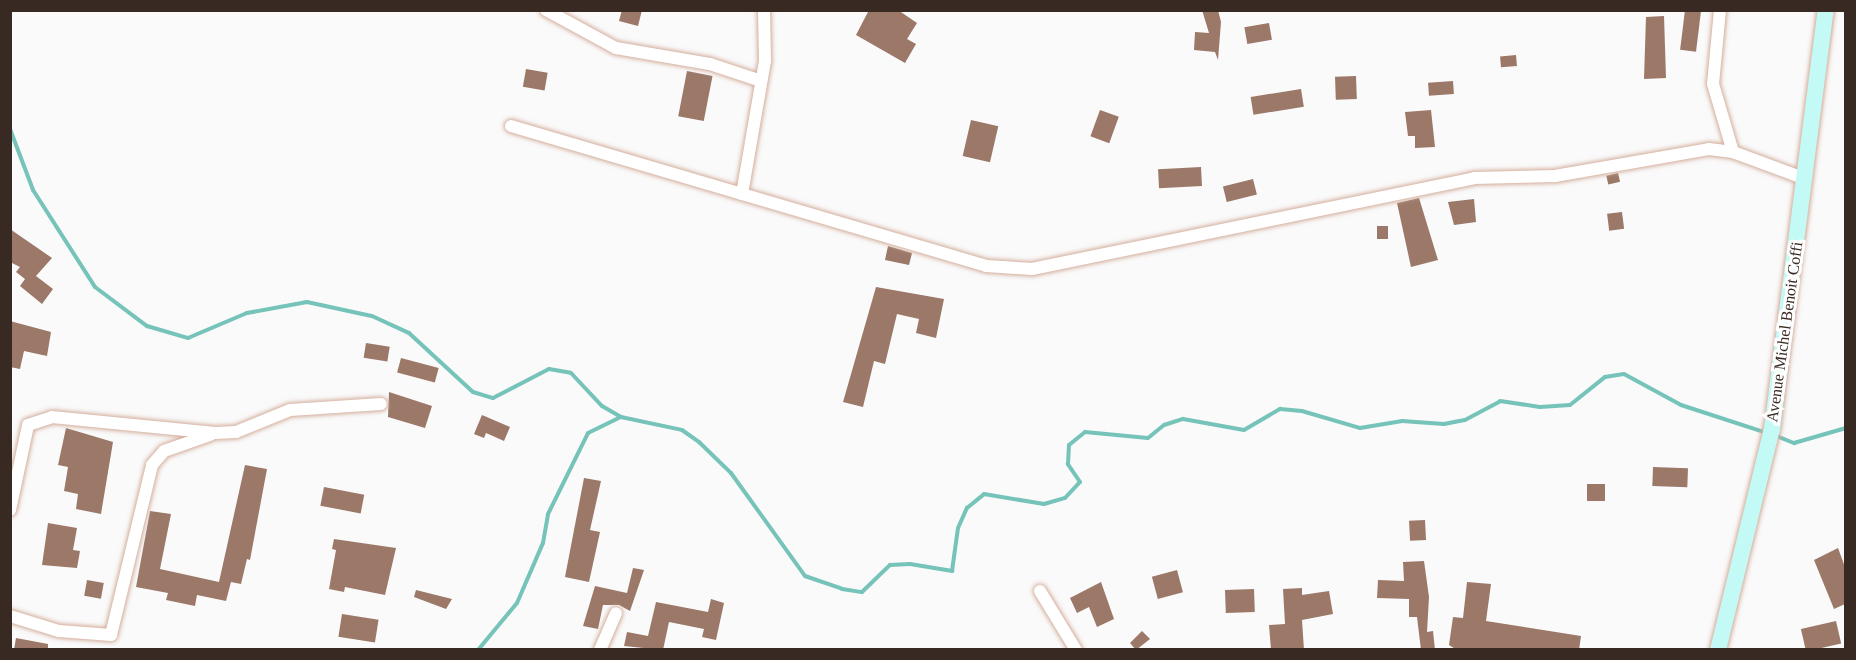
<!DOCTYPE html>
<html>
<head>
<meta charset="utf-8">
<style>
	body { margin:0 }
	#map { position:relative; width:1856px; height:660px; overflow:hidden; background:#fafafa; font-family:Georgia,serif }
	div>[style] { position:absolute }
	.stream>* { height:4px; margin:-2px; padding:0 2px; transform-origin:2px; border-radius:2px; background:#75c3b9 }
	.building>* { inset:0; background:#9b7868; transform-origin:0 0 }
	.roads { filter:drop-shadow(0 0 2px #d4ae9d) drop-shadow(0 0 2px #d4ae9d) }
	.street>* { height:12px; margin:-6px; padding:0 6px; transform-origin:6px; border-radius:6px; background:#fff }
	.secondary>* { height:16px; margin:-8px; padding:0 8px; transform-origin:8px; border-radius:8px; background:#c4faf5 }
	span { translate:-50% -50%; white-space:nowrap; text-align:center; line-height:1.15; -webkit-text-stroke:6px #fff; paint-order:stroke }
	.street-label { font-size:16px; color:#382922 }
	.frame { position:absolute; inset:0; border:12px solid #382922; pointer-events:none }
</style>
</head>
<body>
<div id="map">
	<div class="stream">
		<div style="left:10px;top:129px;width:65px;rotate:69.3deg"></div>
		<div style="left:33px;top:190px;width:115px;rotate:57.4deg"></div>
		<div style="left:95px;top:287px;width:65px;rotate:36.9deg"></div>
		<div style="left:147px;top:326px;width:43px;rotate:16.3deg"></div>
		<div style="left:188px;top:338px;width:64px;rotate:-23deg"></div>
		<div style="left:247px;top:313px;width:61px;rotate:-10.4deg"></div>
		<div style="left:307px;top:302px;width:66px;rotate:12.2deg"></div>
		<div style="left:372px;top:316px;width:41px;rotate:24.7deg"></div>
		<div style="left:409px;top:333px;width:87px;rotate:42.7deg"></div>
		<div style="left:473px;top:392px;width:21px;rotate:17deg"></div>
		<div style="left:493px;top:398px;width:63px;rotate:-27.4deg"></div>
		<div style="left:549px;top:369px;width:22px;rotate:10deg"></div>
		<div style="left:571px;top:373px;width:45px;rotate:46.8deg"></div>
		<div style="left:602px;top:406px;width:22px;rotate:30deg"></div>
		<div style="left:621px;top:417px;width:62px;rotate:12deg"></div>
		<div style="left:682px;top:430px;width:21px;rotate:35deg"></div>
		<div style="left:699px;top:442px;width:45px;rotate:44.1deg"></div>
		<div style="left:731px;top:473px;width:127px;rotate:54.3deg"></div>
		<div style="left:805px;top:576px;width:39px;rotate:19deg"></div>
		<div style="left:842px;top:589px;width:20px;rotate:9deg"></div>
		<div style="left:862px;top:592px;width:39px;rotate:-44deg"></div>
		<div style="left:890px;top:565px;width:20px;rotate:-3deg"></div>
		<div style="left:910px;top:564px;width:43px;rotate:9.5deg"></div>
		<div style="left:952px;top:571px;width:43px;rotate:-82.1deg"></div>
		<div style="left:958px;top:528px;width:22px;rotate:-66deg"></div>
		<div style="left:967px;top:508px;width:22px;rotate:-39deg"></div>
		<div style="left:984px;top:494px;width:61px;rotate:9.5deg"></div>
		<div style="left:1044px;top:504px;width:22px;rotate:-16deg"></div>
		<div style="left:1065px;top:498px;width:22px;rotate:-47deg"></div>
		<div style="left:1080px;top:482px;width:22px;rotate:-124deg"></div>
		<div style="left:1068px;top:464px;width:19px;rotate:-87deg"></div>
		<div style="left:1069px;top:445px;width:21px;rotate:-39deg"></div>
		<div style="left:1085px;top:432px;width:63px;rotate:5.4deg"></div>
		<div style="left:1148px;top:438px;width:21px;rotate:-39deg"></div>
		<div style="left:1164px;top:425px;width:20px;rotate:-18deg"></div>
		<div style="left:1183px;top:419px;width:62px;rotate:10.2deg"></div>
		<div style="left:1244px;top:430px;width:42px;rotate:-30.3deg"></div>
		<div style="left:1280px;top:409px;width:22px;rotate:5deg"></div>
		<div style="left:1302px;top:411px;width:60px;rotate:16.3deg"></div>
		<div style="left:1360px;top:428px;width:43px;rotate:-9.5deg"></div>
		<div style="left:1402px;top:421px;width:42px;rotate:4.1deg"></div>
		<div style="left:1444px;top:424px;width:21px;rotate:-11deg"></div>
		<div style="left:1465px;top:420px;width:40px;rotate:-28deg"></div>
		<div style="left:1500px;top:401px;width:40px;rotate:8.5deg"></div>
		<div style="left:1540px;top:407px;width:30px;rotate:-4deg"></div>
		<div style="left:1570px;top:405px;width:45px;rotate:-38.7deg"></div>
		<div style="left:1605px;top:377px;width:19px;rotate:-9deg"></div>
		<div style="left:1624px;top:374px;width:65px;rotate:28.5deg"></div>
		<div style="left:1681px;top:405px;width:90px;rotate:18deg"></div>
		<div style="left:1774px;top:435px;width:22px;rotate:22deg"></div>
		<div style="left:1794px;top:443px;width:54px;rotate:-16.1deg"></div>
		<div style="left:478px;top:650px;width:61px;rotate:-50.3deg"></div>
		<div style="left:517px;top:603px;width:65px;rotate:-66.6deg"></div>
		<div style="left:543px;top:543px;width:29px;rotate:-80deg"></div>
		<div style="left:548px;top:514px;width:90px;rotate:-63.7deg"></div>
		<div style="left:588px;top:433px;width:37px;rotate:-26deg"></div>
	</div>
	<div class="building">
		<div style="clip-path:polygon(622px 10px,642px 10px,638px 26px,619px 21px)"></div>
		<div style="clip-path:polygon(869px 10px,898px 10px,917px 23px,907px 39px,916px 44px,905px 63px,856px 35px)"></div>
		<div style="clip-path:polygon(1202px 10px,1218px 10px,1221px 22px,1218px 60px,1215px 52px,1194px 50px,1195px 32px,1209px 33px)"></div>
		<div style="left:1685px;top:10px;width:16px;height:40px;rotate:7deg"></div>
		<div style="clip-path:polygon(1664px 16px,1666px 78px,1644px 79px,1646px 17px)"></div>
		<div style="left:1269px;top:23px;width:17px;height:25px;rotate:80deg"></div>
		<div style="left:1516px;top:55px;width:11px;height:16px;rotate:85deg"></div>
		<div style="left:526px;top:69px;width:22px;height:18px;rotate:10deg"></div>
		<div style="left:687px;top:71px;width:26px;height:46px;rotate:11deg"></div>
		<div style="left:1356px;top:76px;width:23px;height:21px;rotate:88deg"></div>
		<div style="left:1453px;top:81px;width:13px;height:25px;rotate:86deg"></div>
		<div style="left:1301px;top:89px;width:18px;height:51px;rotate:81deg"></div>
		<div style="left:1100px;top:110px;width:20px;height:28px;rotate:20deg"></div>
		<div style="clip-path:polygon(1431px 110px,1435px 147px,1415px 148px,1415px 136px,1408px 136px,1405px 112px)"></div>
		<div style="left:971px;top:120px;width:28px;height:37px;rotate:13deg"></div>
		<div style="left:1201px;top:167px;width:19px;height:43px;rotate:87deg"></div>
		<div style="left:1618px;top:173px;width:9px;height:12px;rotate:77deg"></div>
		<div style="left:1253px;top:179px;width:16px;height:31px;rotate:76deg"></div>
		<div style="clip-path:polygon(1419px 198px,1438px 260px,1411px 267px,1397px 203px)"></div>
		<div style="clip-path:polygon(1474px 199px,1476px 222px,1454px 225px,1448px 202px)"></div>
		<div style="left:1622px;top:212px;width:17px;height:15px;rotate:83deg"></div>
		<div style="left:1388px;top:226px;width:13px;height:11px;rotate:90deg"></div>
		<div style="clip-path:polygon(10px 229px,52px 258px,36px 276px,53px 289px,42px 304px,20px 286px,25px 279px,16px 272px,20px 267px,10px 262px)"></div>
		<div style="clip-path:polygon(888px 246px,912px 253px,909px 265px,885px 260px)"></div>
		<div style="clip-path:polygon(876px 287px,944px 299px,936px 338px,916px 333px,919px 319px,897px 314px,885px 364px,874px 361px,863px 407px,843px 402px)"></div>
		<div style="clip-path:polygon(10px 321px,51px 332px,47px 356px,24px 351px,20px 369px,10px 367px)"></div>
		<div style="left:366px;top:343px;width:24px;height:15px;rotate:9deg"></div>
		<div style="left:401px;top:358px;width:39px;height:15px;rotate:15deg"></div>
		<div style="clip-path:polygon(389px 392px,432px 406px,425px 428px,388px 417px)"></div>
		<div style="clip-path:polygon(482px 415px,510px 427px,504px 441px,486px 433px,484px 438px,474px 434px)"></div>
		<div style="clip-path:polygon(66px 428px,113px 442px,101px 514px,76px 509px,78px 494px,64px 491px,68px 467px,58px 465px)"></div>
		<div style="clip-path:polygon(245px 465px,267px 469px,250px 560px,247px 559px,241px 584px,231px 582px,226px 601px,197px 595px,195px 606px,166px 600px,168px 593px,136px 587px,150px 511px,171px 514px,160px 569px,219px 582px)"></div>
		<div style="left:1653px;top:467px;width:35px;height:19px;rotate:2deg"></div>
		<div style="clip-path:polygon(584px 478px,601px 481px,590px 530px,600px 532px,589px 582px,565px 577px)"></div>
		<div style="left:1587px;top:484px;width:18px;height:17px"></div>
		<div style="left:324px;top:487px;width:41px;height:19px;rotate:11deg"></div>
		<div style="left:1425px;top:520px;width:20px;height:16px;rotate:87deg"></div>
		<div style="clip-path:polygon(48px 523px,77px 528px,73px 550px,80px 551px,77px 568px,42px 565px)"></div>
		<div style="clip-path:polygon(334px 539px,396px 548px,385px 595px,345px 587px,344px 592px,329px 589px,336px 550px,332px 549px)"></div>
		<div style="clip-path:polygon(1838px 548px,1845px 567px,1845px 604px,1834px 609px,1814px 560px)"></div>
		<div style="clip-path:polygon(1424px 561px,1429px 597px,1427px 632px,1433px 631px,1435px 650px,1421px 650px,1417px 617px,1409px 617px,1409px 599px,1377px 598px,1378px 580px,1404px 581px,1403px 562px)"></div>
		<div style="clip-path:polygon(633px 568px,644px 570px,630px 611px,619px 605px,603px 605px,598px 629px,583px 626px,595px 586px,627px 593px)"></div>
		<div style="left:1177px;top:570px;width:23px;height:26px;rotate:75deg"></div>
		<div style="left:87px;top:580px;width:17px;height:16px;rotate:10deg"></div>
		<div style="clip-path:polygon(1101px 582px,1114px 619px,1097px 627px,1089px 607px,1077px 613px,1070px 598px)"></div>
		<div style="clip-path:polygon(1467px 582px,1491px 584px,1486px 621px,1581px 636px,1579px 650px,1457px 650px,1449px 645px,1453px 617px,1463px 618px)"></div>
		<div style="clip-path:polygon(1302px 588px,1302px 595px,1329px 591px,1333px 614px,1302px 620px,1304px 650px,1271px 650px,1269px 625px,1285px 624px,1283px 589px)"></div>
		<div style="left:1254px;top:589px;width:23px;height:29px;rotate:88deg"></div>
		<div style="clip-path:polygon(416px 590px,452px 599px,446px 609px,414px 597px)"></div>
		<div style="clip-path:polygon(711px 599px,724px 603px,716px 640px,702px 637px,704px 629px,669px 622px,663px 650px,624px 646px,627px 632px,648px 636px,656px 602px,708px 612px)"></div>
		<div style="left:342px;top:614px;width:37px;height:23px;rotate:9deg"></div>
		<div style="left:1836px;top:621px;width:23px;height:36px;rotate:77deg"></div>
		<div style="clip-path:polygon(1142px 631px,1150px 639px,1136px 650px,1130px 643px)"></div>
		<div style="clip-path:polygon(16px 638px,48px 644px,48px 650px,14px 650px)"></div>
	</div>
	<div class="roads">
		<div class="street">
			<div style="left:546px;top:10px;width:80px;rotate:28.5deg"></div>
			<div style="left:616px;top:48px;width:95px;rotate:9.7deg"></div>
			<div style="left:710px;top:64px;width:54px;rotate:18.4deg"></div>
			<div style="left:1720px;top:10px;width:74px;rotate:95.4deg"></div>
			<div style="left:1713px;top:84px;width:71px;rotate:73.6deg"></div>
			<div style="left:511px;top:126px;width:495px;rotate:16.4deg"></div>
			<div style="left:986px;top:266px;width:46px;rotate:3.7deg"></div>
			<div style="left:1032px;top:269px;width:451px;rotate:-11.6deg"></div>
			<div style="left:1474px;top:178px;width:81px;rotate:-1.4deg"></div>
			<div style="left:1555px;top:176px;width:156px;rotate:-9.9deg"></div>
			<div style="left:1709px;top:149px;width:24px;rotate:7deg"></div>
			<div style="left:1733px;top:152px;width:78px;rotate:20.3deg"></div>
			<div style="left:742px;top:194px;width:135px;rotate:-80.2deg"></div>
			<div style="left:765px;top:61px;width:51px;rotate:-91.1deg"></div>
			<div style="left:10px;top:510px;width:87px;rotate:-78deg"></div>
			<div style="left:28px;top:425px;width:25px;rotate:-18deg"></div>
			<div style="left:52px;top:417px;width:164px;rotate:5.6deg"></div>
			<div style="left:215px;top:433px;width:21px;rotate:-3deg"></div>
			<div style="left:236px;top:432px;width:58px;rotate:-22.2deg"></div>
			<div style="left:290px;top:410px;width:91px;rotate:-3.8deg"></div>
			<div style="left:1040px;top:591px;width:69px;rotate:58.6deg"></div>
			<div style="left:10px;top:616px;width:51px;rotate:17deg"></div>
			<div style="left:59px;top:631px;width:52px;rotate:4.4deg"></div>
			<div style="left:111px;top:635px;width:175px;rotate:-76.4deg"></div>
			<div style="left:152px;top:465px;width:18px;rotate:-49deg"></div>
			<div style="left:164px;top:451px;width:49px;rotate:-19.2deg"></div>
			<div style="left:600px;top:650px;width:40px;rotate:-66.6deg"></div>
		</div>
		<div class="secondary">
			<div style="left:1718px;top:650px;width:228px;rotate:-76.3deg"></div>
			<div style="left:1772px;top:429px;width:422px;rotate:-82.7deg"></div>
		</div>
	</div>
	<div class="street-label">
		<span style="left:1785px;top:332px;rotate:-82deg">Avenue Michel Benoit Coffi</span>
	</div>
	<div class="frame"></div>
</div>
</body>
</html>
